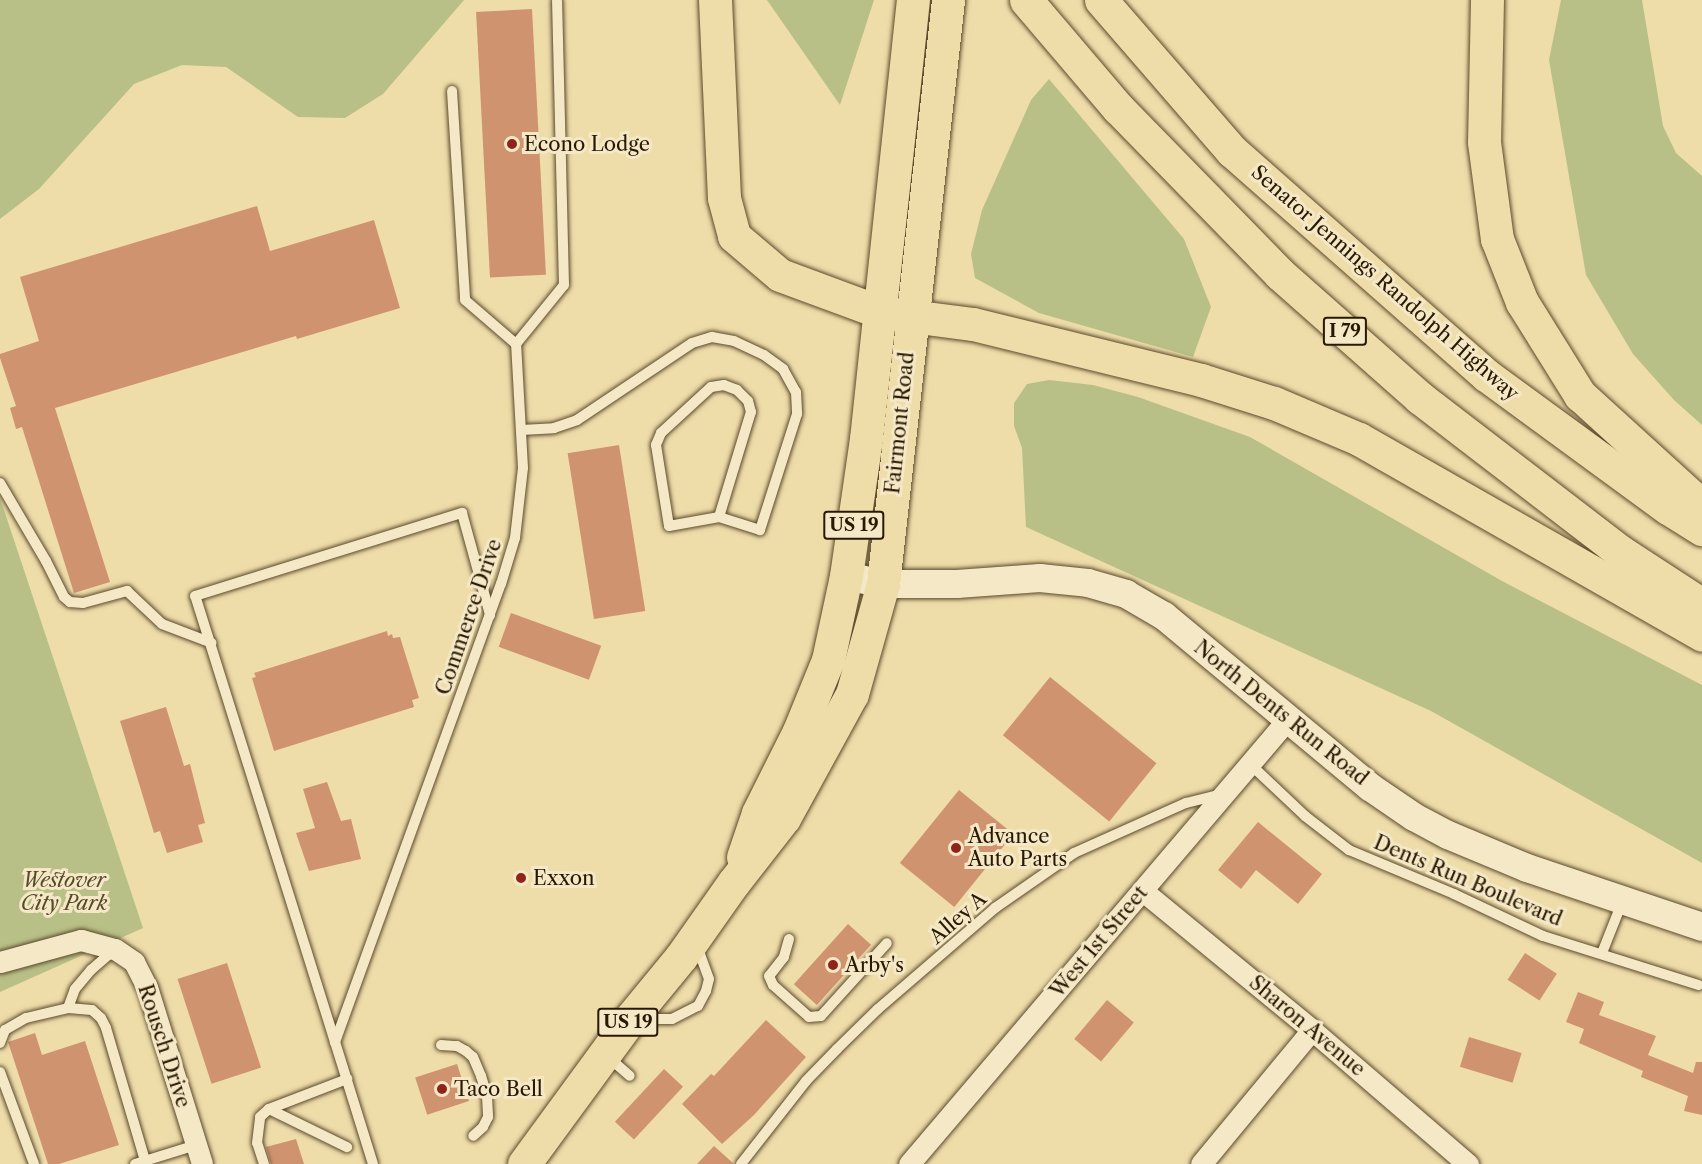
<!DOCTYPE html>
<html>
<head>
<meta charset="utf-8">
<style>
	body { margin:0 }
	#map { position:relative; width:1702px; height:1164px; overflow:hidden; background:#eedca9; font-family:"Libre Caslon Text",serif }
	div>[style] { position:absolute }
	.green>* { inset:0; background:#b9c087 }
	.building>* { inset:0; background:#d0936f; transform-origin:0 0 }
	.roads { filter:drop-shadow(0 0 2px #5b4a2c) drop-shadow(0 0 2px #5b4a2c) }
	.lane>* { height:10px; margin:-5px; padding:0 5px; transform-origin:5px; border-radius:5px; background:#f4e8c7 }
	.street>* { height:21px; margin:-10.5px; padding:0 10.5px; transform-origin:10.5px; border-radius:10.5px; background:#f4e8c7 }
	.secondary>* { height:28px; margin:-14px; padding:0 14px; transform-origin:14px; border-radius:14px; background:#f4e8c7 }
	.primary>* { height:33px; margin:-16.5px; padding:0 16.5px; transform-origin:16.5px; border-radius:16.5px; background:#eedca9 }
	.highway>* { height:33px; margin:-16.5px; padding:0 16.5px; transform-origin:16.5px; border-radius:16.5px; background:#eedca9 }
	.dots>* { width:16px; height:16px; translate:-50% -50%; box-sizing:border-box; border:3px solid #f4e8c7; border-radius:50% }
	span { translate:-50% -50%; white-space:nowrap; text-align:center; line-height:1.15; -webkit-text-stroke:6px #f4e8c7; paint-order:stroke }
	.shield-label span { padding:2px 4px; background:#f4e8c7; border:2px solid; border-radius:4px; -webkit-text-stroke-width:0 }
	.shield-label { font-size:18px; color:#2a1902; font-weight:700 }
	.poi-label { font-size:20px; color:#2a1902 }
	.left { translate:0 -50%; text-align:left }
	.street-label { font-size:20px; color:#2a1902 }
	.park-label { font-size:20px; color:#554b2a; font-style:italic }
</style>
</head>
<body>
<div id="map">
	<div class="green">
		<div style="clip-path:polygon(0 0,464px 0,383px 94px,345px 118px,298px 117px,226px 67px,182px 65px,134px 84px,39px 189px,0 219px)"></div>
		<div style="clip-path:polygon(767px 0,874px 0,840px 105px)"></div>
		<div style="clip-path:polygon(1561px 0,1642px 0,1663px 126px,1676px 153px,1702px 176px,1702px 425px,1674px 400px,1633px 354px,1586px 275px,1549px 60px)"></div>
		<div style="clip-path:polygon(1049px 79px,1184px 239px,1211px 307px,1193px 357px,1039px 313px,975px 278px,971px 254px,982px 210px,1031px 100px)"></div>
		<div style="clip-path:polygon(1049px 380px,1093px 385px,1138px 397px,1250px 437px,1502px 581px,1702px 685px,1702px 863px,1431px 711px,1026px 527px,1022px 448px,1014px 426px,1014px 403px,1027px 384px)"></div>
		<div style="clip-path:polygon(0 498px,143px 928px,0 992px)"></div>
	</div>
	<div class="building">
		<div style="left:532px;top:9px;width:266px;height:56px;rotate:87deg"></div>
		<div style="clip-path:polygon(257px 206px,270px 251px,374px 220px,400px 308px,297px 339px,296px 336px,55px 408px,110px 582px,74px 593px,22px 427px,16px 429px,10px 408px,16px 406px,0 358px,0 354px,39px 341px,20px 277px)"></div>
		<div style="left:619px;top:445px;width:168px;height:52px;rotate:81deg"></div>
		<div style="left:511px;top:613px;width:96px;height:36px;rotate:20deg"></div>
		<div style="clip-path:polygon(387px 631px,388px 636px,392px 634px,393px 638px,400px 637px,419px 698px,412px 700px,414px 707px,274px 751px,252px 678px,256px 677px,254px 673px)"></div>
		<div style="left:1050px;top:677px;width:137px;height:75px;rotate:39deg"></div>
		<div style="clip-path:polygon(166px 707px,184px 766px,190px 764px,205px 823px,198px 825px,203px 842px,167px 853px,160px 831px,154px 833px,120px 721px)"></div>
		<div style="clip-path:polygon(327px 782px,341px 821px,351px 819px,361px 859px,309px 871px,296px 833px,315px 828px,303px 789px)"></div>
		<div style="left:959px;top:790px;width:70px;height:94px;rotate:39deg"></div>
		<div style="clip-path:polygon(1258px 822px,1322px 874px,1298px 904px,1256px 870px,1241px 889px,1218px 870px)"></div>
		<div style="left:848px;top:924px;width:31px;height:81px;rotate:42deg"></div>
		<div style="left:1525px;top:953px;width:38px;height:32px;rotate:33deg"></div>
		<div style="left:227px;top:963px;width:110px;height:52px;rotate:72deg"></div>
		<div style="clip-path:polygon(1578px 992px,1604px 1002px,1599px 1015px,1656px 1036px,1648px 1055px,1693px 1073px,1696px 1062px,1702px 1062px,1702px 1115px,1684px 1111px,1688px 1096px,1641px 1077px,1643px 1071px,1579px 1043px,1584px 1029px,1566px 1022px)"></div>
		<div style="left:1107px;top:1000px;width:35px;height:51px;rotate:40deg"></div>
		<div style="clip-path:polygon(766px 1020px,806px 1057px,754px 1115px,722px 1144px,682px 1104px,711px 1074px,714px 1076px)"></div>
		<div style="clip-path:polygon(35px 1033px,42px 1055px,85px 1041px,119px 1145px,59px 1164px,48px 1164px,8px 1042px)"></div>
		<div style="left:1469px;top:1037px;width:55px;height:31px;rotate:17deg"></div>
		<div style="left:457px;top:1064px;width:39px;height:44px;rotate:72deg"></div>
		<div style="left:664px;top:1069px;width:26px;height:72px;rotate:43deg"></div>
		<div style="clip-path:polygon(296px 1139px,304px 1164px,271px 1164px,266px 1147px)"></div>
		<div style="clip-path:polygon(714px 1146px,734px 1164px,697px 1164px)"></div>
	</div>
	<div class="roads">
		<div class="lane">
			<div style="left:452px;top:91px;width:209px;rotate:86.4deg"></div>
			<div style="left:465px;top:300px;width:67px;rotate:40.8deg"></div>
			<div style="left:521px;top:430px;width:33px;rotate:-3deg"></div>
			<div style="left:554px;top:428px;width:24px;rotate:-19deg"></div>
			<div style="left:577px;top:420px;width:138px;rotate:-33.8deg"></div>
			<div style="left:692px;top:343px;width:21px;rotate:-17deg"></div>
			<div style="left:712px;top:337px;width:22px;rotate:10deg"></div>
			<div style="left:734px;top:341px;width:33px;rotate:25deg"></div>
			<div style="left:764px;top:355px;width:24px;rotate:36deg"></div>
			<div style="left:783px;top:369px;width:26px;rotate:61deg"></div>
			<div style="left:796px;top:392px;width:22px;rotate:87deg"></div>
			<div style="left:797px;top:414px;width:122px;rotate:107.7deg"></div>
			<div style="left:760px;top:530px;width:43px;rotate:-162.4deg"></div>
			<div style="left:719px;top:517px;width:110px;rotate:-73.1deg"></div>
			<div style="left:751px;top:412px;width:11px;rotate:-105deg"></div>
			<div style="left:748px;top:401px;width:16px;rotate:-135deg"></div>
			<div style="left:737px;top:390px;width:14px;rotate:-159deg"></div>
			<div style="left:724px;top:385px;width:13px;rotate:171deg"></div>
			<div style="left:711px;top:387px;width:68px;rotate:137.4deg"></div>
			<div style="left:661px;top:433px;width:13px;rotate:113deg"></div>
			<div style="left:656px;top:445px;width:82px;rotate:80.9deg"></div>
			<div style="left:669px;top:526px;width:51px;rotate:-10.2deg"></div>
			<div style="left:0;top:483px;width:91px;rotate:59.5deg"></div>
			<div style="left:46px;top:561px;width:40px;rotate:63.4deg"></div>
			<div style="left:64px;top:597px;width:8px;rotate:40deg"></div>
			<div style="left:70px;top:602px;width:13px;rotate:4deg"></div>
			<div style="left:83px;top:603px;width:46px;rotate:-15.3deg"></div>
			<div style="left:127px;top:591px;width:48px;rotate:43.3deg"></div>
			<div style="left:162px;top:624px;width:53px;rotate:20.8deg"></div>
			<div style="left:1250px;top:764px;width:76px;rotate:43.4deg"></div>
			<div style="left:1305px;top:816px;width:56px;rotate:37.7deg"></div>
			<div style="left:1349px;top:850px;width:114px;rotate:22.7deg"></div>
			<div style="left:1454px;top:894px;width:98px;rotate:25.3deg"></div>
			<div style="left:1543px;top:936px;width:163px;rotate:17.5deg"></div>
			<div style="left:789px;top:939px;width:19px;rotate:106deg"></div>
			<div style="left:784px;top:957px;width:24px;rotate:128deg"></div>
			<div style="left:769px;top:976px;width:10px;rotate:66deg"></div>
			<div style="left:773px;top:985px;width:48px;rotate:41.6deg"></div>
			<div style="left:809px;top:1017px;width:12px;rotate:-5deg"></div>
			<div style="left:821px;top:1016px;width:98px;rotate:-47.9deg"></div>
			<div style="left:1602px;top:953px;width:57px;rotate:-68.4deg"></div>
			<div style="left:68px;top:1008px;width:20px;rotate:-70deg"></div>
			<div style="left:75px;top:989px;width:25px;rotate:-50deg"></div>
			<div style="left:91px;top:970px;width:32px;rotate:-41deg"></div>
			<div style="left:639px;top:1019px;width:33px"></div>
			<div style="left:672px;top:1019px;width:29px;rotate:-27deg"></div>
			<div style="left:698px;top:1006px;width:17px;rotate:-62deg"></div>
			<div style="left:706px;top:991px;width:12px;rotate:-76deg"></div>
			<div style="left:709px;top:979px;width:37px;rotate:-110deg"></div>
			<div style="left:335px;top:1042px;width:467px;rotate:-107.4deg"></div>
			<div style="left:195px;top:596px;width:280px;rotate:-17.3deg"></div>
			<div style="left:462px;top:513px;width:106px;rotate:74.6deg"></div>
			<div style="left:0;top:1043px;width:14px;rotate:-69deg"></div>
			<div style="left:5px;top:1030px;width:24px;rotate:-30deg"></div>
			<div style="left:26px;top:1018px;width:43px;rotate:-13.4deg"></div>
			<div style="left:68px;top:1008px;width:24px;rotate:5deg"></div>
			<div style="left:92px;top:1010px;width:12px;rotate:42deg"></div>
			<div style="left:101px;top:1018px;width:11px;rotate:63deg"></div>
			<div style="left:106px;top:1028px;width:142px;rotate:73.6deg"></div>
			<div style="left:441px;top:1045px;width:16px;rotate:4deg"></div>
			<div style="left:457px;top:1046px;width:10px;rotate:29deg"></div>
			<div style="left:466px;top:1051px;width:9px;rotate:41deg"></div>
			<div style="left:473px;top:1057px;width:21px;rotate:67deg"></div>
			<div style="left:481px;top:1076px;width:21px;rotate:73deg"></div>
			<div style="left:487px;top:1096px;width:21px;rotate:87deg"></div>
			<div style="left:488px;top:1117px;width:11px;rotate:117deg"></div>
			<div style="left:483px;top:1127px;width:13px;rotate:138deg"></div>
			<div style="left:607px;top:1056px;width:30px;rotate:41deg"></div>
			<div style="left:0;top:1072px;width:98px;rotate:69.7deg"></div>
			<div style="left:269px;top:1109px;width:87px;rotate:26deg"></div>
			<div style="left:135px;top:1164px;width:64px;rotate:-17.3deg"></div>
			<div style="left:264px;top:1164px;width:22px;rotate:-108deg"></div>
			<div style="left:257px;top:1143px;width:26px;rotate:-83deg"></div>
			<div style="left:260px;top:1117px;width:12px;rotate:-42deg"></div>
			<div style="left:269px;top:1109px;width:84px;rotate:-21deg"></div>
			<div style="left:373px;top:1164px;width:128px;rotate:-107.3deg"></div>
			<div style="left:335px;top:1042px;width:487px;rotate:-70.1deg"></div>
			<div style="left:501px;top:584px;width:48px;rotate:-73.1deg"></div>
			<div style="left:515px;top:538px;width:70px;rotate:-83.5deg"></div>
			<div style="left:523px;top:468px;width:124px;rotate:-93.2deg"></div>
			<div style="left:516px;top:344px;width:76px;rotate:-50.9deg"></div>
			<div style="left:564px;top:285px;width:284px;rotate:-91.4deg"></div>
			<div style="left:741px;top:1164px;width:105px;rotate:-51.9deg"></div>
			<div style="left:806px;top:1081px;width:45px;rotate:-45.9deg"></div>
			<div style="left:837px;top:1049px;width:57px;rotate:-44.3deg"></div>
			<div style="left:878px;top:1009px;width:155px;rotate:-40.8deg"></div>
			<div style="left:995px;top:908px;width:96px;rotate:-34.8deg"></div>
			<div style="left:1074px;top:853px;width:123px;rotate:-24.1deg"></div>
			<div style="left:1186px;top:803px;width:34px;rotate:-14deg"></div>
		</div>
		<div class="street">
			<div style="left:1143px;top:891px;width:219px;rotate:39.4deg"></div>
			<div style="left:1312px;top:1030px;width:206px;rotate:40.7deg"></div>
			<div style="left:0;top:962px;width:84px;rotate:-15.2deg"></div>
			<div style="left:81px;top:940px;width:35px;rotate:15deg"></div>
			<div style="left:115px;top:949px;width:23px;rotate:34deg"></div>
			<div style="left:134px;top:962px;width:28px;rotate:63deg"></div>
			<div style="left:147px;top:987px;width:185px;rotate:72.7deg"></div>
			<div style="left:909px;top:1164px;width:583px;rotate:-49.59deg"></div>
			<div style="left:1201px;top:1164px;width:174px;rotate:-50.4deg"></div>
		</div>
		<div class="secondary">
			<div style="left:846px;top:576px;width:38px;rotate:12deg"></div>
			<div style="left:883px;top:584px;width:74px"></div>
			<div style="left:957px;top:584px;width:83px;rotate:-4.1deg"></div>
			<div style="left:1040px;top:578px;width:48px;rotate:5.9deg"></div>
			<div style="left:1088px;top:583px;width:40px;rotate:16deg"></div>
			<div style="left:1126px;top:594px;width:44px;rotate:30.1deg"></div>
			<div style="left:1164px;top:616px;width:268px;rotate:39.7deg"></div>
			<div style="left:1370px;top:787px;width:53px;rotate:34.3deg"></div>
			<div style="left:1414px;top:817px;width:38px;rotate:28deg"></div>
			<div style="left:1448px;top:835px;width:86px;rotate:22.7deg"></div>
			<div style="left:1527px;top:868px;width:185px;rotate:18.6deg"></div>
		</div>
		<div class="primary">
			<div style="left:743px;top:857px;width:46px;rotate:-71.2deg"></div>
			<div style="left:758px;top:813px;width:92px;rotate:-63.4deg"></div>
			<div style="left:799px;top:731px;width:77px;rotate:-67.8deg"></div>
			<div style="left:828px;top:660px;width:86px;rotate:-77.9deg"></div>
			<div style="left:846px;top:576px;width:138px;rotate:-81.7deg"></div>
			<div style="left:866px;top:439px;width:442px;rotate:-83.9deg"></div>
			<div style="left:524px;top:1164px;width:180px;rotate:-53.8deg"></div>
			<div style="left:630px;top:1019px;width:80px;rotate:-50.6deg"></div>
			<div style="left:681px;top:957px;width:92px;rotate:-54.8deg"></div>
			<div style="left:734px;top:882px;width:81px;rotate:-52deg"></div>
			<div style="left:784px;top:818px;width:141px;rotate:-61.3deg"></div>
			<div style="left:852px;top:694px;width:114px;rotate:-74.3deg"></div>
			<div style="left:883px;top:584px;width:588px;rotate:-83.65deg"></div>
		</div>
		<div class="highway">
			<div style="left:715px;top:0;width:198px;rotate:87.4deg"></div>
			<div style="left:724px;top:198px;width:39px;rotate:75deg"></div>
			<div style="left:734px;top:236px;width:60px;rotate:40.3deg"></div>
			<div style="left:780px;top:275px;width:107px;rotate:20.3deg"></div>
			<div style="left:880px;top:312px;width:94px;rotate:7.4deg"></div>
			<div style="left:973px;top:324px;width:235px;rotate:13.8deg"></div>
			<div style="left:1201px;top:380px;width:77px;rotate:17.5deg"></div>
			<div style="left:1274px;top:403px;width:92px;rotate:23deg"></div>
			<div style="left:1359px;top:439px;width:395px;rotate:29.7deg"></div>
			<div style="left:1026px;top:0;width:142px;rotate:49.6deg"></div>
			<div style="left:1118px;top:108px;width:232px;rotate:45.7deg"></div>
			<div style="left:1280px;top:274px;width:187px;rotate:41.5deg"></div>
			<div style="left:1420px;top:398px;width:253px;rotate:37.5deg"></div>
			<div style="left:1621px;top:552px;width:97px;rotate:33.2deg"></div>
			<div style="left:1101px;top:0;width:200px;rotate:49.1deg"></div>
			<div style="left:1232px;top:151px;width:339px;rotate:41.4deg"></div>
			<div style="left:1486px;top:375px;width:225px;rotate:36.2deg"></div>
			<div style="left:1668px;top:508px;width:40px;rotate:32deg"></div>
			<div style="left:1487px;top:0;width:142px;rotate:91.2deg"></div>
			<div style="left:1484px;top:142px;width:98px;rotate:82.4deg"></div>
			<div style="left:1497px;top:239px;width:68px;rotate:68.4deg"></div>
			<div style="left:1522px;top:302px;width:110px;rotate:58.1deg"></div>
			<div style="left:1580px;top:395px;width:165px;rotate:42.3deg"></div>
		</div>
	</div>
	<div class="dots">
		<div style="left:512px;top:144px;background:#8f2418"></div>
		<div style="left:956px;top:848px;background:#8f2418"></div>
		<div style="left:521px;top:878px;background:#8f2418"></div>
		<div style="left:833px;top:965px;background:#8f2418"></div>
		<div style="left:442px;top:1089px;background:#8f2418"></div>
	</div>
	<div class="shield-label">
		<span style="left:1345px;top:331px">I 79</span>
		<span style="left:854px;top:525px">US 19</span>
		<span style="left:628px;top:1022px">US 19</span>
	</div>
	<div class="poi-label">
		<span class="left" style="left:524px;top:144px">Econo Lodge</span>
		<span class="left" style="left:968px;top:848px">Advance<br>Auto Parts</span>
		<span class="left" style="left:533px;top:878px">Exxon</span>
		<span class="left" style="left:845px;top:965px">Arby's</span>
		<span class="left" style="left:454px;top:1089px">Taco Bell</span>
	</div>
	<div class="street-label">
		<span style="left:1385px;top:283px;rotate:41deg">Senator Jennings Randolph Highway</span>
		<span style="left:900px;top:423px;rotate:-84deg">Fairmont Road</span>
		<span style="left:469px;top:617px;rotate:-71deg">Commerce Drive</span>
		<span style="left:1281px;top:713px;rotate:39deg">North Dents Run Road</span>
		<span style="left:1468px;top:881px;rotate:23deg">Dents Run Boulevard</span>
		<span style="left:958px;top:918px;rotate:-41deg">Alley A</span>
		<span style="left:1099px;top:942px;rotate:-50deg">West 1st Street</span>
		<span style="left:1307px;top:1026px;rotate:40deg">Sharon Avenue</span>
		<span style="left:164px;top:1046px;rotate:72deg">Rousch Drive</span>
	</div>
	<div class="park-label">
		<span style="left:64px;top:892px">Westover<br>City Park</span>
	</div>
</div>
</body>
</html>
